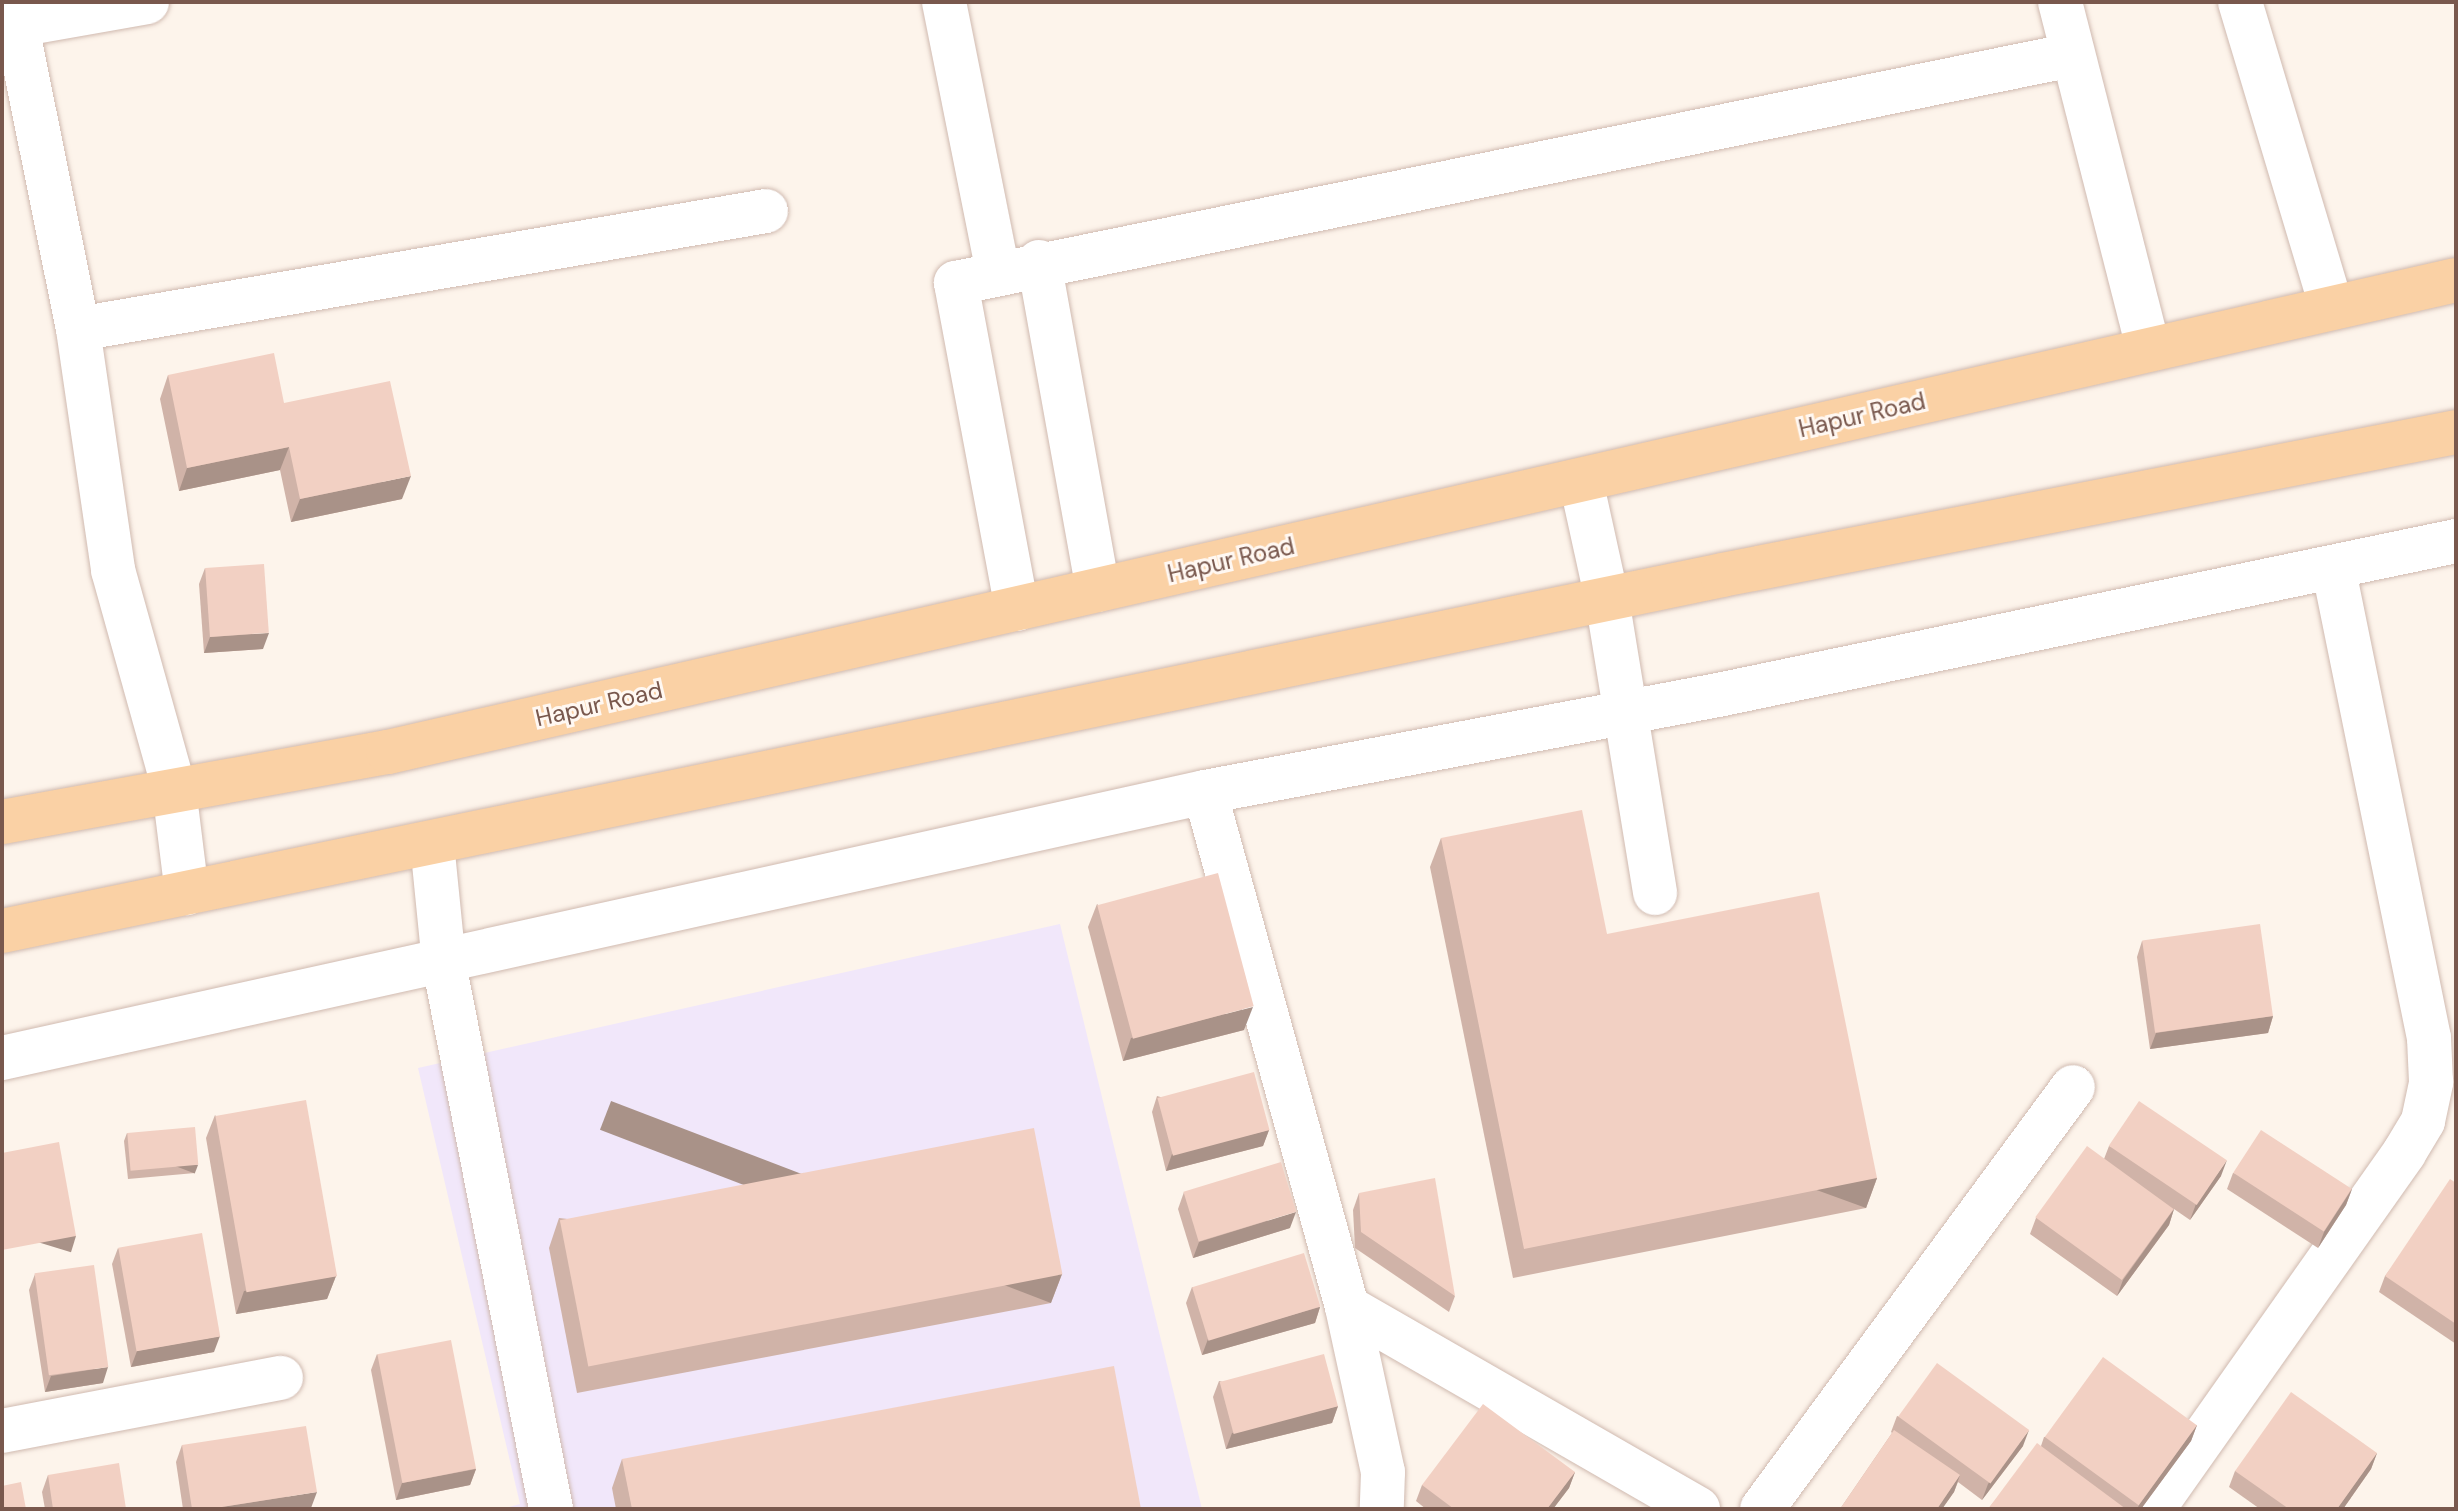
<!DOCTYPE html>
<html>
<head>
<meta charset="utf-8">
<style>
	body { margin:0 }
	#map { position:relative; width:2458px; height:1511px; overflow:hidden; background:#fdf4eb; font-family:"DM Sans",sans-serif }
	div>[style] { position:absolute }
	.education>* { inset:0; background:#f1e7fa }
	.roads { filter:drop-shadow(0 0 2px #d0bab0) drop-shadow(0 0 2px #d0bab0) }
	.minor>* { height:44px; margin:-22px; padding:0 22px; transform-origin:22px; border-radius:22px; background:#fff }
	.major>* { height:44px; margin:-22px; padding:0 22px; transform-origin:22px; border-radius:22px; background:#fad1a5 }
	.wall>* { inset:0; background:#d0b3a8 }
	.shaded-wall>* { inset:0; background:#a99288; transform-origin:0 0 }
	.building>* { inset:0; background:#f2d0c3; transform-origin:0 0 }
	span { translate:-50% -50%; white-space:nowrap; text-align:center; line-height:1.15; -webkit-text-stroke:6px #fff8f2; paint-order:stroke }
	.street-label { font-size:24px; color:#79584d }
	.frame { position:absolute; inset:0; border:4px solid #79584d; pointer-events:none }
</style>
</head>
<body>
<div id="map">
	<div class="education">
		<div style="clip-path:polygon(1060px 924px,1202px 1509px,502px 1509px,520px 1504px,418px 1068px)"></div>
	</div>
	<div class="roads">
		<div class="minor">
			<div style="left:12px;top:2px;width:334px;rotate:78.6deg"></div>
			<div style="left:78px;top:329px;width:244px;rotate:81.7deg"></div>
			<div style="left:113px;top:570px;width:227px;rotate:74.4deg"></div>
			<div style="left:174px;top:789px;width:105px;rotate:82.9deg"></div>
			<div style="left:944px;top:2px;width:275px;rotate:78.7deg"></div>
			<div style="left:2060px;top:2px;width:357px;rotate:75.7deg"></div>
			<div style="left:2240px;top:2px;width:316px;rotate:73.3deg"></div>
			<div style="left:17px;top:25px;width:132px;rotate:-10deg"></div>
			<div style="left:1039px;top:262px;width:333px;rotate:79.8deg"></div>
			<div style="left:78px;top:329px;width:698px;rotate:-9.73deg"></div>
			<div style="left:1581px;top:481px;width:121px;rotate:77.6deg"></div>
			<div style="left:1607px;top:599px;width:298px;rotate:80.7deg"></div>
			<div style="left:1017px;top:609px;width:332px;rotate:-100.6deg"></div>
			<div style="left:956px;top:283px;width:1139px;rotate:-11.55deg"></div>
			<div style="left:1205px;top:792px;width:534px;rotate:74.58deg"></div>
			<div style="left:1347px;top:1307px;width:169px;rotate:77.7deg"></div>
			<div style="left:1383px;top:1472px;width:37px;rotate:92deg"></div>
			<div style="left:432px;top:843px;width:122px;rotate:84.3deg"></div>
			<div style="left:444px;top:964px;width:555px;rotate:78.89deg"></div>
			<div style="left:2px;top:1058px;width:1232px;rotate:-12.47deg"></div>
			<div style="left:1205px;top:792px;width:527px;rotate:-10.71deg"></div>
			<div style="left:1723px;top:694px;width:749px;rotate:-11.79deg"></div>
			<div style="left:1347px;top:1307px;width:405px;rotate:29.9deg"></div>
			<div style="left:2px;top:1431px;width:284px;rotate:-10.8deg"></div>
			<div style="left:1762px;top:1509px;width:524px;rotate:-53.61deg"></div>
			<div style="left:2153px;top:1509px;width:436px;rotate:-54.8deg"></div>
			<div style="left:2404px;top:1153px;width:37px;rotate:-59deg"></div>
			<div style="left:2423px;top:1121px;width:40px;rotate:-78deg"></div>
			<div style="left:2431px;top:1082px;width:44px;rotate:-92.6deg"></div>
			<div style="left:2429px;top:1038px;width:478px;rotate:-101.5deg"></div>
		</div>
		<div class="major">
			<div style="left:2px;top:822px;width:392px;rotate:-10.3deg"></div>
			<div style="left:388px;top:752px;width:2121px;rotate:-12.86deg"></div>
			<div style="left:2px;top:931px;width:1756px;rotate:-11.69deg"></div>
			<div style="left:1722px;top:575px;width:748px;rotate:-11.02deg"></div>
		</div>
	</div>
	<div class="wall">
		<div style="clip-path:polygon(168px 375px,284px 403px,402px 499px,291px 522px,280px 470px,179px 491px,160px 399px)"></div>
		<div style="clip-path:polygon(205px 568px,263px 649px,204px 653px,199px 584px)"></div>
		<div style="clip-path:polygon(1441px 838px,1607px 934px,1877px 1178px,1866px 1208px,1513px 1278px,1430px 867px)"></div>
		<div style="clip-path:polygon(1097px 904px,1244px 1030px,1123px 1061px,1088px 927px)"></div>
		<div style="clip-path:polygon(2142px 941px,2273px 1016px,2268px 1033px,2150px 1049px,2137px 957px)"></div>
		<div style="clip-path:polygon(1157px 1096px,1269px 1130px,1263px 1146px,1166px 1171px,1152px 1112px)"></div>
		<div style="clip-path:polygon(215px 1115px,336px 1276px,327px 1299px,236px 1314px,206px 1138px)"></div>
		<div style="clip-path:polygon(127px 1133px,195px 1173px,128px 1179px,124px 1141px)"></div>
		<div style="clip-path:polygon(2109px 1146px,2221px 1176px,2190px 1220px,2174px 1209px,2169px 1225px,2117px 1296px,2030px 1234px,2036px 1218px,2104px 1159px)"></div>
		<div style="clip-path:polygon(2233px 1173px,2352px 1189px,2346px 1205px,2318px 1248px,2227px 1189px)"></div>
		<div style="clip-path:polygon(2456px 1183px,2456px 1344px,2379px 1292px,2385px 1276px)"></div>
		<div style="clip-path:polygon(1184px 1192px,1290px 1228px,1193px 1258px,1178px 1209px)"></div>
		<div style="clip-path:polygon(1359px 1193px,1455px 1296px,1449px 1312px,1355px 1248px,1353px 1210px)"></div>
		<div style="clip-path:polygon(559px 1218px,1062px 1274px,1051px 1303px,577px 1393px,549px 1248px)"></div>
		<div style="clip-path:polygon(118px 1248px,214px 1352px,131px 1367px,112px 1264px)"></div>
		<div style="clip-path:polygon(35px 1274px,103px 1383px,45px 1392px,29px 1290px)"></div>
		<div style="clip-path:polygon(1192px 1287px,1320px 1307px,1315px 1323px,1202px 1355px,1186px 1303px)"></div>
		<div style="clip-path:polygon(377px 1354px,476px 1469px,470px 1485px,396px 1500px,371px 1370px)"></div>
		<div style="clip-path:polygon(1219px 1381px,1338px 1406px,1332px 1423px,1226px 1449px,1213px 1397px)"></div>
		<div style="clip-path:polygon(1897px 1416px,2023px 1446px,1982px 1500px,1958px 1482px,1954px 1492px,1942px 1509px,1840px 1509px,1892px 1433px,1891px 1432px)"></div>
		<div style="clip-path:polygon(2197px 1425px,2191px 1441px,2141px 1509px,1988px 1509px,2041px 1446px,2044px 1437px)"></div>
		<div style="clip-path:polygon(182px 1445px,311px 1508px,183px 1509px,176px 1462px)"></div>
		<div style="clip-path:polygon(2377px 1453px,2371px 1469px,2343px 1509px,2260px 1509px,2229px 1487px,2235px 1471px)"></div>
		<div style="clip-path:polygon(622px 1459px,1141px 1509px,616px 1509px,612px 1488px)"></div>
		<div style="clip-path:polygon(1575px 1472px,1569px 1488px,1553px 1509px,1426px 1509px,1416px 1501px,1422px 1485px)"></div>
		<div style="clip-path:polygon(48px 1475px,126px 1509px,45px 1509px,42px 1492px)"></div>
	</div>
	<div class="shaded-wall">
		<div style="clip-path:polygon(289px 447px,280px 470px,179px 491px,187px 468px)"></div>
		<div style="clip-path:polygon(411px 476px,402px 499px,291px 522px,300px 499px)"></div>
		<div style="clip-path:polygon(269px 633px,263px 649px,204px 653px,210px 637px)"></div>
		<div style="clip-path:polygon(1253px 1007px,1244px 1030px,1123px 1061px,1131px 1038px)"></div>
		<div style="clip-path:polygon(2273px 1016px,2268px 1033px,2150px 1049px,2156px 1033px)"></div>
		<div style="clip-path:polygon(1269px 1130px,1263px 1146px,1166px 1171px,1172px 1154px)"></div>
		<div style="clip-path:polygon(2227px 1160px,2221px 1176px,2190px 1220px,2196px 1204px)"></div>
		<div style="left:198px;top:1165px;width:9px;height:67px;rotate:111deg"></div>
		<div style="left:1877px;top:1178px;width:32px;height:360px;rotate:110deg"></div>
		<div style="clip-path:polygon(2352px 1189px,2346px 1205px,2318px 1248px,2324px 1232px)"></div>
		<div style="clip-path:polygon(2174px 1209px,2169px 1225px,2117px 1296px,2123px 1280px)"></div>
		<div style="clip-path:polygon(1296px 1212px,1290px 1228px,1193px 1258px,1199px 1242px)"></div>
		<div style="left:76px;top:1236px;width:17px;height:75px;rotate:107deg"></div>
		<div style="left:1062px;top:1274px;width:31px;height:483px;rotate:111deg"></div>
		<div style="clip-path:polygon(336px 1276px,327px 1299px,236px 1314px,244px 1291px)"></div>
		<div style="clip-path:polygon(1320px 1307px,1315px 1323px,1202px 1355px,1208px 1339px)"></div>
		<div style="clip-path:polygon(220px 1336px,214px 1352px,131px 1367px,137px 1351px)"></div>
		<div style="clip-path:polygon(108px 1367px,103px 1383px,45px 1392px,51px 1376px)"></div>
		<div style="clip-path:polygon(1338px 1406px,1332px 1423px,1226px 1449px,1232px 1433px)"></div>
		<div style="clip-path:polygon(2197px 1425px,2191px 1441px,2141px 1509px,2137px 1509px,2139px 1505px)"></div>
		<div style="clip-path:polygon(2029px 1430px,2023px 1446px,1982px 1500px,1988px 1484px)"></div>
		<div style="clip-path:polygon(2377px 1453px,2371px 1469px,2343px 1509px,2337px 1509px)"></div>
		<div style="clip-path:polygon(476px 1469px,470px 1485px,396px 1500px,402px 1483px)"></div>
		<div style="clip-path:polygon(1575px 1472px,1569px 1488px,1553px 1509px,1547px 1509px)"></div>
		<div style="clip-path:polygon(1960px 1475px,1954px 1492px,1942px 1509px,1937px 1509px)"></div>
		<div style="clip-path:polygon(317px 1492px,311px 1508px,209px 1509px)"></div>
	</div>
	<div class="building">
		<div style="clip-path:polygon(274px 353px,284px 403px,390px 381px,411px 476px,300px 499px,289px 447px,187px 468px,168px 375px)"></div>
		<div style="left:264px;top:564px;width:69px;height:59px;rotate:86deg"></div>
		<div style="clip-path:polygon(1582px 810px,1607px 934px,1819px 892px,1877px 1178px,1524px 1249px,1441px 838px)"></div>
		<div style="left:1218px;top:873px;width:138px;height:125px;rotate:75deg"></div>
		<div style="left:2260px;top:924px;width:93px;height:119px;rotate:82deg"></div>
		<div style="left:1254px;top:1072px;width:60px;height:100px;rotate:75deg"></div>
		<div style="left:306px;top:1100px;width:179px;height:92px;rotate:80deg"></div>
		<div style="left:2139px;top:1101px;width:106px;height:54px;rotate:34deg"></div>
		<div style="left:195px;top:1127px;width:38px;height:68px;rotate:85deg"></div>
		<div style="left:1034px;top:1128px;width:149px;height:483px;rotate:79deg"></div>
		<div style="left:2261px;top:1130px;width:108px;height:51px;rotate:33deg"></div>
		<div style="clip-path:polygon(59px 1142px,76px 1236px,2px 1250px,2px 1153px)"></div>
		<div style="left:2087px;top:1146px;width:107px;height:88px;rotate:36deg"></div>
		<div style="left:1281px;top:1162px;width:52px;height:102px;rotate:73deg"></div>
		<div style="clip-path:polygon(1435px 1178px,1455px 1296px,1361px 1232px,1359px 1193px)"></div>
		<div style="clip-path:polygon(2450px 1179px,2456px 1183px,2456px 1324px,2385px 1276px)"></div>
		<div style="left:202px;top:1233px;width:105px;height:85px;rotate:80deg"></div>
		<div style="left:1304px;top:1253px;width:56px;height:117px;rotate:73deg"></div>
		<div style="left:94px;top:1265px;width:103px;height:60px;rotate:82deg"></div>
		<div style="left:451px;top:1340px;width:131px;height:75px;rotate:79deg"></div>
		<div style="left:1324px;top:1354px;width:54px;height:108px;rotate:75deg"></div>
		<div style="left:2103px;top:1357px;width:116px;height:99px;rotate:36deg"></div>
		<div style="left:1937px;top:1363px;width:114px;height:66px;rotate:36deg"></div>
		<div style="clip-path:polygon(1114px 1366px,1141px 1509px,632px 1509px,622px 1459px)"></div>
		<div style="clip-path:polygon(2291px 1392px,2377px 1453px,2337px 1509px,2289px 1509px,2235px 1471px)"></div>
		<div style="clip-path:polygon(1483px 1404px,1575px 1472px,1547px 1509px,1454px 1509px,1422px 1485px)"></div>
		<div style="clip-path:polygon(306px 1426px,317px 1492px,209px 1509px,192px 1509px,182px 1445px)"></div>
		<div style="clip-path:polygon(1894px 1430px,1960px 1475px,1937px 1509px,1840px 1509px)"></div>
		<div style="clip-path:polygon(2037px 1443px,2126px 1509px,1988px 1509px)"></div>
		<div style="clip-path:polygon(119px 1463px,126px 1509px,53px 1509px,48px 1475px)"></div>
		<div style="clip-path:polygon(21px 1482px,26px 1509px,2px 1509px,2px 1486px)"></div>
	</div>
	<div class="street-label">
		<span style="left:1862px;top:415px;rotate:-13deg">Hapur Road</span>
		<span style="left:1231px;top:560px;rotate:-13deg">Hapur Road</span>
		<span style="left:599px;top:704px;rotate:-13deg">Hapur Road</span>
	</div>
	<div class="frame"></div>
</div>
</body>
</html>
